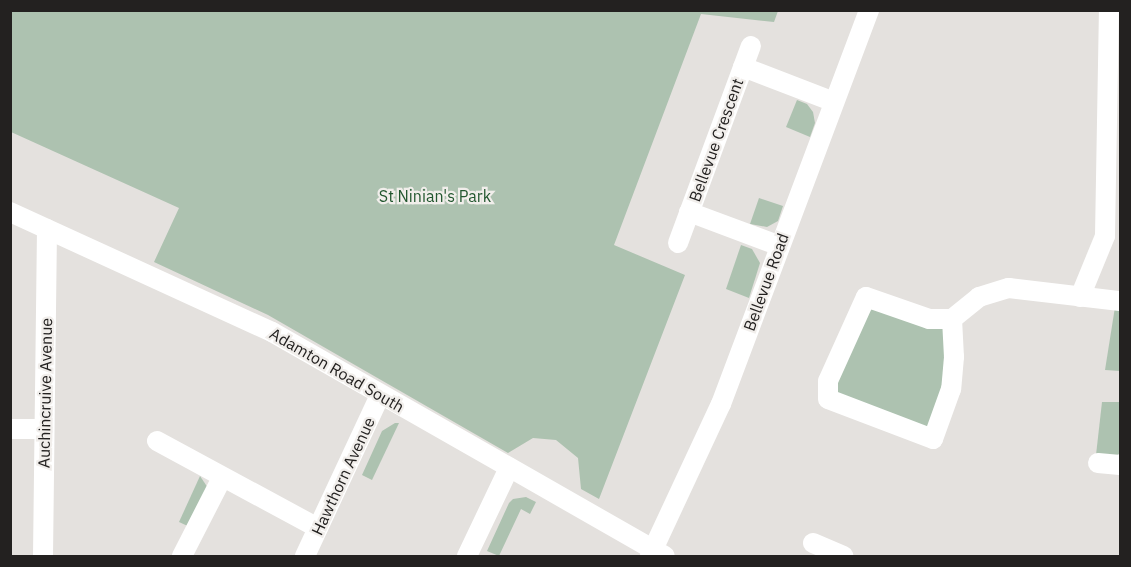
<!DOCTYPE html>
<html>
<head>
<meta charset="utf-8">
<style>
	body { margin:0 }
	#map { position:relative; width:1131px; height:567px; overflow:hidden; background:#e4e1de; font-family:"IBM Plex Sans",sans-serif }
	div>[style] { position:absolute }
	.green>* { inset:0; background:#adc2b0 }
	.minor>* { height:20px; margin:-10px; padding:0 10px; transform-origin:10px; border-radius:10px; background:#fff }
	span { translate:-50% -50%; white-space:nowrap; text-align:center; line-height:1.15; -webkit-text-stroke:4.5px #f1eeeb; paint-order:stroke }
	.street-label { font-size:16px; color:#232120 }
	.park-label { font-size:16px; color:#22572f }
	.frame { position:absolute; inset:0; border:12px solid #232120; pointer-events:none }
</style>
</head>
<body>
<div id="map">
	<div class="green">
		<div style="clip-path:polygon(11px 10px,778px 10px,778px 11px,774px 22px,701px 14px,614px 245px,685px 275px,599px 499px,581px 489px,578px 458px,556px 440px,533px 438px,508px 453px,268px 315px,154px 262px,179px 208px,11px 132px)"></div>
		<div style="clip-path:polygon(797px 100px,807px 104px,813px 112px,815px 123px,810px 137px,786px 127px)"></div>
		<div style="clip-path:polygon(759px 198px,783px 206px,778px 221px,767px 227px,750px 224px)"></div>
		<div style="clip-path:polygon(741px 245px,752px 249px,760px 263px,749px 298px,726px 289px)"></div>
		<div style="clip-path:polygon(1115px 307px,1120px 309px,1120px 371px,1105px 370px)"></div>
		<div style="clip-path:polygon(870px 309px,948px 326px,947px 386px,926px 431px,833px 394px,864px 313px)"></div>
		<div style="clip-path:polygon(1102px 402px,1120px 402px,1120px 453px,1115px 457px,1096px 455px)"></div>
		<div style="clip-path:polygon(395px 423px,399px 423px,372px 480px,362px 475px,382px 431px)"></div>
		<div style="clip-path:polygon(200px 476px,208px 488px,192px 528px,179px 522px)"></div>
		<div style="clip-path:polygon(526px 497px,536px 502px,530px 514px,521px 509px,499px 556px,487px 551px,509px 503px,513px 499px)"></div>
	</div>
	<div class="minor">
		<div style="left:743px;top:67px;width:97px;rotate:21deg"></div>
		<div style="left:10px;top:212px;width:288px;rotate:24.6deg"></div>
		<div style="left:272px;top:332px;width:452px;rotate:29.7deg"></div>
		<div style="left:689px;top:212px;width:97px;rotate:20.5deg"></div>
		<div style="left:678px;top:243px;width:210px;rotate:-69.7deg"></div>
		<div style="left:1080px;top:297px;width:66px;rotate:-67.7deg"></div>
		<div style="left:1105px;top:236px;width:226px;rotate:-89deg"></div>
		<div style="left:952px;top:319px;width:38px;rotate:87deg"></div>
		<div style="left:954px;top:357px;width:32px;rotate:95deg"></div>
		<div style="left:951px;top:389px;width:53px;rotate:109.8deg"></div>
		<div style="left:933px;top:439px;width:112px;rotate:-159.1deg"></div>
		<div style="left:828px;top:399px;width:18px;rotate:-90deg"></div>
		<div style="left:828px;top:381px;width:92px;rotate:-65.7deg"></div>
		<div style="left:866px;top:297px;width:67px;rotate:19.2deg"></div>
		<div style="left:929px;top:319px;width:23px"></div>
		<div style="left:952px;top:319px;width:35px;rotate:-39deg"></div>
		<div style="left:979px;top:297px;width:31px;rotate:-17deg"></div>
		<div style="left:1009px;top:288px;width:112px;rotate:6.7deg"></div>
		<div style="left:10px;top:429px;width:34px"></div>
		<div style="left:157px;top:441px;width:183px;rotate:28.4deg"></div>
		<div style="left:1098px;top:463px;width:22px;rotate:5deg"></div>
		<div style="left:813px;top:543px;width:33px;rotate:23deg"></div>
		<div style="left:43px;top:556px;width:327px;rotate:-89.3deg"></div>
		<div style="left:182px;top:556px;width:88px;rotate:-62.9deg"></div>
		<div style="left:305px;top:556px;width:178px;rotate:-65deg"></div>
		<div style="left:467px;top:556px;width:98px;rotate:-64.5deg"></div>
		<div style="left:650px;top:556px;width:168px;rotate:-65deg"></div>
		<div style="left:721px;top:404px;width:421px;rotate:-69.4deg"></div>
	</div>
	<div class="street-label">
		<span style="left:716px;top:140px;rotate:-70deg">Bellevue Crescent</span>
		<span style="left:766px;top:282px;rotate:-70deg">Bellevue Road</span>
		<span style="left:337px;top:370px;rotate:30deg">Adamton Road South</span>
		<span style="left:45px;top:393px;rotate:-89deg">Auchincruive Avenue</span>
		<span style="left:343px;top:476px;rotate:-65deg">Hawthorn Avenue</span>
	</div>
	<div class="park-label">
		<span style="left:435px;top:196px">St Ninian's Park</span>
	</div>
	<div class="frame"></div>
</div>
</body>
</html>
